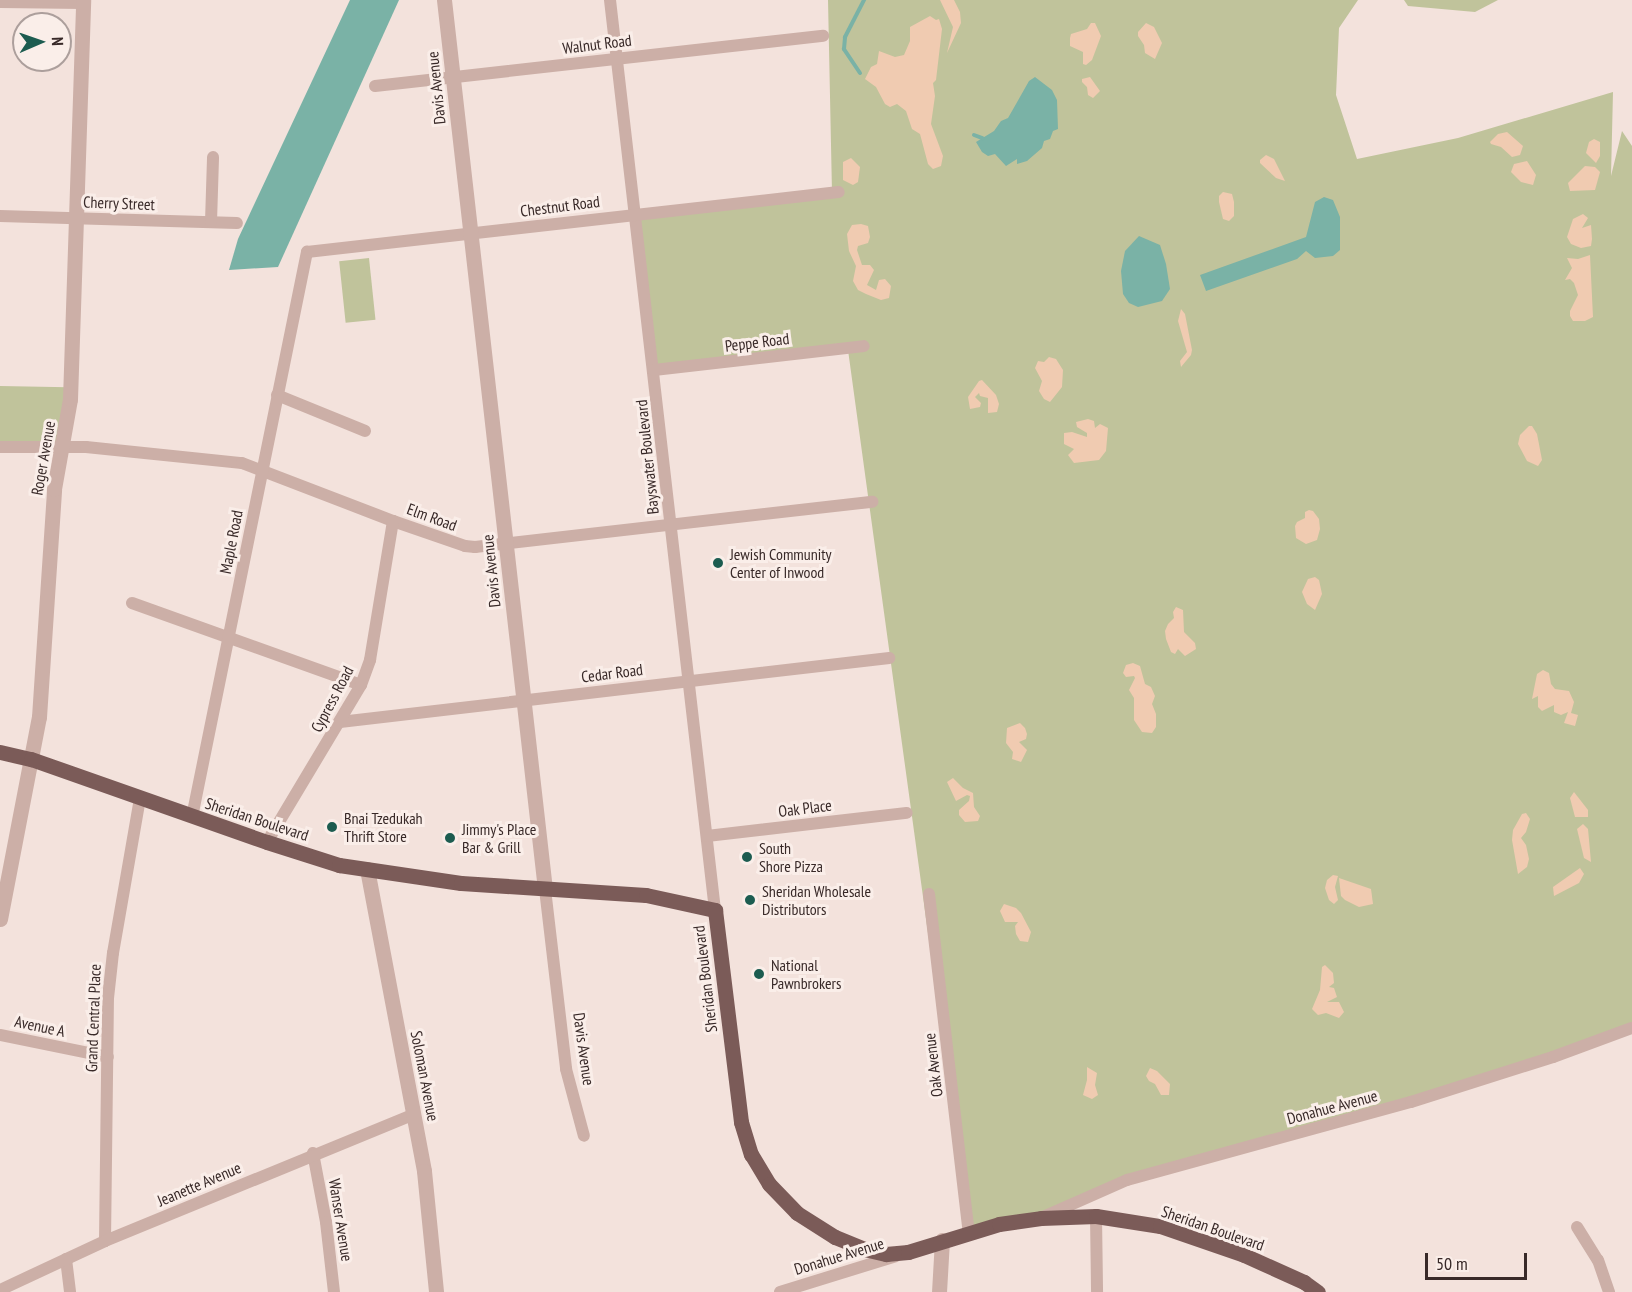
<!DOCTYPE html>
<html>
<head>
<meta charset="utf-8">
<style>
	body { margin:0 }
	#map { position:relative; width:1632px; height:1292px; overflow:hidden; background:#f3e2dc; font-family:"PT Sans Narrow",sans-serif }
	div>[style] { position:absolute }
	.green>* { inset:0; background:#c0c39b; transform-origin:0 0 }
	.sand>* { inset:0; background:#f0cbb1 }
	.water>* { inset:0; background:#7ab2a6 }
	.stream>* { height:4px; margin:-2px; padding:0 2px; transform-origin:2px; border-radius:2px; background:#7ab2a6 }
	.minor>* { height:12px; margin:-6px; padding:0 6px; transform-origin:6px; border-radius:6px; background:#ccafa7 }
	.tertiary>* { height:15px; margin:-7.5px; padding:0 7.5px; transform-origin:7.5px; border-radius:7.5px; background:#ccafa7 }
	.primary>* { height:15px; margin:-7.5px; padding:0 7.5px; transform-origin:7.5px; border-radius:7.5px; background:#7b5b58 }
	.dots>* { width:16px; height:16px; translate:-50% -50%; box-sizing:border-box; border:3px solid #faeee9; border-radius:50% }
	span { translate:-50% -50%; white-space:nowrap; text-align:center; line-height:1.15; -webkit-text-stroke:6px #faeee9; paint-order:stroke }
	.street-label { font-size:16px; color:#382928 }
	.poi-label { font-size:16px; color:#382928 }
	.left { translate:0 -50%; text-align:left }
	.north { position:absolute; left:12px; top:12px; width:60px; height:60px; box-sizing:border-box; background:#faeee9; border:2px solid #ac9f9c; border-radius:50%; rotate:88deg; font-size:16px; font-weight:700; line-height:24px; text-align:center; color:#382928 }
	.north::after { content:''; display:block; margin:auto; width:21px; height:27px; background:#1c5c50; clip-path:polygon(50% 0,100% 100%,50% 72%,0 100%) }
	.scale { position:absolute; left:1425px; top:1253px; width:102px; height:27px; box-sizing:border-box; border:3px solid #382928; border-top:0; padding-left:8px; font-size:18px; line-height:21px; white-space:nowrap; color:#382928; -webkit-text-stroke:4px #faeee9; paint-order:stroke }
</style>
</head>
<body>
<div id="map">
	<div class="green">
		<div style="clip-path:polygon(828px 0,1358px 0,1339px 28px,1336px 95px,1357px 159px,1458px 138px,1613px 92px,1611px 176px,1622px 131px,1632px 146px,1632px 1027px,1569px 1051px,1109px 1186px,1041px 1218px,969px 1232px,848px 350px,653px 374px,636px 214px,832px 193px)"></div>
		<div style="clip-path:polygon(1404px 0,1498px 0,1475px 12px,1408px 6px)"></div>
		<div style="left:369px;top:258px;width:62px;height:30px;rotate:84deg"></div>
		<div style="left:0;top:386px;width:68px;height:58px;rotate:1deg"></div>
	</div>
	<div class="sand">
		<div style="clip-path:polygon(940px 0,954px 0,960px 12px,961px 23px,947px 53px,953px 27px)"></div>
		<div style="clip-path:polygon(930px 16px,936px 20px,939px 19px,942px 29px,936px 80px,933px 83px,935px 96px,931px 124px,943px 156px,941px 166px,933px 169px,928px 164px,920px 134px,912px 129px,906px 111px,897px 104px,890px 107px,885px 104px,876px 87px,865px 79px,871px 67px,877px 64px,879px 51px,895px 57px,904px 55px,910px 41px,910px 27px)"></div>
		<div style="clip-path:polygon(1091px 23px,1095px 23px,1101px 36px,1092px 60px,1086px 65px,1083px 64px,1083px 52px,1070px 46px,1070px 38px,1071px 34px,1087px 29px)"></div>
		<div style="clip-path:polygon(1146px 23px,1154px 27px,1162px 43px,1155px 59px,1145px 53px,1144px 45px,1138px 36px,1138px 32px)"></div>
		<div style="clip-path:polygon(1090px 77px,1100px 91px,1093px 98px,1088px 95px,1087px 87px,1082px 82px,1082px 79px)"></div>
		<div style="clip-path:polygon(1507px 132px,1523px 146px,1520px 155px,1512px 157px,1501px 147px,1491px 144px,1490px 142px,1498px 134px)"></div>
		<div style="clip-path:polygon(1594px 139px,1600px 142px,1600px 156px,1596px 163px,1586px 153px,1589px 142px)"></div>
		<div style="clip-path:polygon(1266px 155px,1274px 159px,1285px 181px,1276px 178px,1260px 163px,1260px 160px)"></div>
		<div style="clip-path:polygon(851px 158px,860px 167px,858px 182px,853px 185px,843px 180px,843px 162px)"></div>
		<div style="clip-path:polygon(1527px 161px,1536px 175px,1533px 185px,1521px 182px,1511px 172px,1514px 164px)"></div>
		<div style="clip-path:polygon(1585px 166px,1595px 167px,1600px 172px,1595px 190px,1570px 191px,1568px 183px)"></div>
		<div style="clip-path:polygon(1223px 192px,1232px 194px,1234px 202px,1234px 216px,1229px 221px,1223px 219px,1219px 202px,1219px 196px)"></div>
		<div style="clip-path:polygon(1583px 214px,1588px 218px,1582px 228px,1591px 225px,1592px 239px,1591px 246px,1581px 248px,1571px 244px,1567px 237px,1573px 219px)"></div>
		<div style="clip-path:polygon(861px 224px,868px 226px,870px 237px,868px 243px,858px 246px,857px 250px,862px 265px,870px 265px,874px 270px,867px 285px,876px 290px,879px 280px,885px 279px,891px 286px,889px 298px,881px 300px,866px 294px,858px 290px,853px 281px,856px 266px,849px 251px,847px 234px,852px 225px)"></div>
		<div style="clip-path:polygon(1590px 255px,1593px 317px,1585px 321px,1573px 321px,1570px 316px,1570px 311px,1578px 295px,1574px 283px,1570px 279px,1565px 280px,1572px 268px,1567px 258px,1578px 259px)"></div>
		<div style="clip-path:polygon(1181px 309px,1185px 314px,1192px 350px,1191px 355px,1181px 367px,1180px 361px,1187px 352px,1178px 321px)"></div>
		<div style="clip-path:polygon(1049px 357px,1056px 359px,1063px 370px,1062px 387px,1050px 402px,1044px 399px,1039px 391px,1042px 381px,1035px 368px,1038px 361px,1044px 362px)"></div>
		<div style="clip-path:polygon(982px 380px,996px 395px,999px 404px,997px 412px,988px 413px,988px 398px,980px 396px,979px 393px,975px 397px,981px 403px,980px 407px,970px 409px,968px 397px,979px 381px)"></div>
		<div style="clip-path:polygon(1088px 419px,1094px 421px,1095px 428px,1100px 424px,1108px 428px,1106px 451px,1099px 460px,1074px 463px,1068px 455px,1074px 449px,1064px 444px,1064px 433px,1072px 432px,1087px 437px,1087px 433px,1077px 427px,1076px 422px)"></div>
		<div style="clip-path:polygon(1529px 426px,1532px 426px,1537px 434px,1542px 460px,1538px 466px,1527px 461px,1518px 444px,1520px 435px)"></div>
		<div style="clip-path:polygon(1309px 510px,1313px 511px,1319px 519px,1320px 529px,1317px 540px,1306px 544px,1296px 538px,1295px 526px,1297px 522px,1305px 518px,1305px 512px)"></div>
		<div style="clip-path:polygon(1315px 577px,1319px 580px,1322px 594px,1315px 610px,1307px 604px,1302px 592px,1308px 579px)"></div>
		<div style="clip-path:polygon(1176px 607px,1183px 610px,1184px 632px,1195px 643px,1196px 649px,1185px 656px,1178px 649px,1175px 654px,1171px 652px,1166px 639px,1165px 631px,1168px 624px,1174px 618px,1173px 612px)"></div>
		<div style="clip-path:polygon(1133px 663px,1140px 666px,1145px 684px,1151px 687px,1155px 696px,1152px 704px,1156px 714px,1156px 727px,1152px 733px,1142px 732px,1134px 720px,1134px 698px,1129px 690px,1135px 678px,1134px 676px,1126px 677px,1123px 673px,1126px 665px)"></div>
		<div style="clip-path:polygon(1543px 670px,1549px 673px,1551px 684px,1555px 689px,1569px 691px,1574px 702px,1571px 713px,1578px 715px,1575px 726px,1564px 723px,1568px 712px,1561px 715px,1554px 712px,1554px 705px,1542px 711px,1538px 707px,1538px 696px,1532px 699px,1537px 674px)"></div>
		<div style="clip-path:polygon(1020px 723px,1025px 728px,1027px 734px,1026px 739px,1019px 742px,1027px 750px,1021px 762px,1012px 759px,1013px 752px,1006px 743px,1007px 728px)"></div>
		<div style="clip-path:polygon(953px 778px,963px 788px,973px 793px,974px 807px,980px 816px,978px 821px,965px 822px,959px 815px,959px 810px,969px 801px,970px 796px,967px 795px,956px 801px,947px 782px)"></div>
		<div style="clip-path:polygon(1574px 792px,1588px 810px,1588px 817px,1575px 817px,1570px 798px)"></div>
		<div style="clip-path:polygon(1526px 813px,1530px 819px,1526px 832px,1521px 838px,1526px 845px,1529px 859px,1527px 867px,1518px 874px,1512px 840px,1513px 830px,1522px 814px)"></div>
		<div style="clip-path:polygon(1583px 824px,1588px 829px,1591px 862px,1584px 858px,1577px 829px)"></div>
		<div style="clip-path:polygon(1580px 868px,1584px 874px,1579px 883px,1554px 896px,1553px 887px)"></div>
		<div style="clip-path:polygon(1333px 875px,1338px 876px,1335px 887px,1338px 900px,1334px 904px,1329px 900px,1325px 888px,1327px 880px)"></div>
		<div style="clip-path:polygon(1339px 878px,1371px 889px,1373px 904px,1359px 907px,1345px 900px,1341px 896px)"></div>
		<div style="clip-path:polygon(1004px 904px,1016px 908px,1021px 913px,1031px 932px,1028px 942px,1020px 941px,1016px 934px,1015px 926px,1018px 922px,1005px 922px,1000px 911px)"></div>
		<div style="clip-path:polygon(1325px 965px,1333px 973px,1334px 983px,1329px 987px,1334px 988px,1337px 997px,1327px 1002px,1339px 1002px,1344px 1012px,1339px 1018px,1326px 1013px,1318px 1015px,1312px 1009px,1320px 990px,1322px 967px)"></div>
		<div style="clip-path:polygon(1087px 1067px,1097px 1073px,1095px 1085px,1098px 1095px,1092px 1099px,1083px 1095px,1087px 1080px)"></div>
		<div style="clip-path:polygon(1150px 1068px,1157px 1071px,1170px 1084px,1169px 1095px,1161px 1095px,1155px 1084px,1149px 1081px,1146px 1076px)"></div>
	</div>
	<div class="water">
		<div style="clip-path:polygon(350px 0,399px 0,278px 267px,229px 270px,238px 239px)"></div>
		<div style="clip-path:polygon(1035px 77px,1052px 90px,1057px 100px,1058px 129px,1053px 131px,1050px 139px,1044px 141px,1042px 148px,1027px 161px,1017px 164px,1017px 159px,1006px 166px,995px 154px,988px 156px,982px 152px,976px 142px,994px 131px,1001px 121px,1008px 118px,1029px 81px)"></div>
		<div style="clip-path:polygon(1324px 197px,1333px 200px,1340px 217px,1340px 250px,1333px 256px,1315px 258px,1306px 251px,1297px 259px,1206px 291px,1200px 275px,1306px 237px,1315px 202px)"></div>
		<div style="clip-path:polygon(1139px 236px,1160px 245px,1166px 264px,1170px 289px,1162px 301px,1138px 307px,1129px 303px,1123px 294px,1121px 271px,1125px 251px)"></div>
	</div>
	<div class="stream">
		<div style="left:860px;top:73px;width:29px;rotate:-124deg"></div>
		<div style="left:844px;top:49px;width:12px;rotate:-85deg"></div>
		<div style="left:845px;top:37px;width:42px;rotate:-62.8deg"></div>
		<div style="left:974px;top:135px;width:9px;rotate:21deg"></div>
	</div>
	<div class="minor">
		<div style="left:610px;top:0;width:916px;rotate:83.42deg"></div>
		<div style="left:0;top:2px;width:83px;rotate:0.7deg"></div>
		<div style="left:375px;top:86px;width:451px;rotate:-6.4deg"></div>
		<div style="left:0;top:216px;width:237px;rotate:1.7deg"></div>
		<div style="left:211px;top:222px;width:65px;rotate:-88.2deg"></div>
		<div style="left:654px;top:370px;width:211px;rotate:-6.5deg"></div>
		<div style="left:277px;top:395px;width:95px;rotate:22.2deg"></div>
		<div style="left:0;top:447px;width:86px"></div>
		<div style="left:86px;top:447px;width:157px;rotate:5.9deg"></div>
		<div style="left:242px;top:463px;width:162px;rotate:21deg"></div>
		<div style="left:393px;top:521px;width:76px;rotate:19.1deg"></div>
		<div style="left:465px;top:546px;width:10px;rotate:6deg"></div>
		<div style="left:475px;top:547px;width:400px;rotate:-6.5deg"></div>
		<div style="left:132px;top:603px;width:243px;rotate:19.7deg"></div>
		<div style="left:340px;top:722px;width:553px;rotate:-6.65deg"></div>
		<div style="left:192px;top:817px;width:577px;rotate:-78.5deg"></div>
		<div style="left:307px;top:252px;width:535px;rotate:-6.43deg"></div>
		<div style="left:707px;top:836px;width:201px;rotate:-6.6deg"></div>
		<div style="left:267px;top:842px;width:183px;rotate:-59.1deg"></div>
		<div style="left:361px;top:685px;width:27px;rotate:-70deg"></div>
		<div style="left:370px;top:660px;width:141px;rotate:-80.6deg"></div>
		<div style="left:545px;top:889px;width:181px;rotate:83.3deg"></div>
		<div style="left:566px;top:1069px;width:69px;rotate:75deg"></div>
		<div style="left:929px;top:894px;width:340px;rotate:83.3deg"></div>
		<div style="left:0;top:1035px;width:110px;rotate:11.5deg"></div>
		<div style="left:313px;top:1153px;width:70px;rotate:79.3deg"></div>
		<div style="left:326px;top:1222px;width:70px;rotate:83.5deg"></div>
		<div style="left:1096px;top:1216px;width:76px;rotate:89.2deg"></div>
		<div style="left:1043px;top:1217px;width:92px;rotate:-23.8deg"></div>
		<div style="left:1127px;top:1180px;width:295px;rotate:-15.4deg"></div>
		<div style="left:1411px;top:1102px;width:149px;rotate:-17.6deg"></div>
		<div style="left:1553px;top:1057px;width:84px;rotate:-20.2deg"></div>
		<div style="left:1577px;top:1227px;width:39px;rotate:58deg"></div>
		<div style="left:1598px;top:1260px;width:34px;rotate:71deg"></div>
		<div style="left:105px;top:1241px;width:243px;rotate:-89.3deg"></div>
		<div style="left:108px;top:998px;width:45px;rotate:-83.7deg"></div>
		<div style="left:113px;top:953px;width:157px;rotate:-80.1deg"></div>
		<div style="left:66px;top:1259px;width:33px;rotate:83deg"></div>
		<div style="left:0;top:1290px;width:116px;rotate:-25deg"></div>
		<div style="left:105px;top:1241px;width:334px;rotate:-22.3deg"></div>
		<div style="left:780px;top:1292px;width:121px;rotate:-17.2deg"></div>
	</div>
	<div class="tertiary">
		<div style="left:444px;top:0;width:895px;rotate:83.52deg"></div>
		<div style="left:367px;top:869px;width:307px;rotate:79.3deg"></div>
		<div style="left:424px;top:1171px;width:122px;rotate:84.3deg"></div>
		<div style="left:0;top:919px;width:206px;rotate:-79.1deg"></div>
		<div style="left:39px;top:717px;width:228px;rotate:-86.2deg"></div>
		<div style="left:54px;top:489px;width:91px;rotate:-79.9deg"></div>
		<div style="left:70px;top:399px;width:399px;rotate:-88.1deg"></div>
		<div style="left:939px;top:1292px;width:52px;rotate:-86.7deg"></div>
	</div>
	<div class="primary">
		<div style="left:0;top:752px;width:32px;rotate:13deg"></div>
		<div style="left:31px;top:759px;width:250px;rotate:19.4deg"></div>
		<div style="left:267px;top:842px;width:76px;rotate:17.7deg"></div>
		<div style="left:339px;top:865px;width:123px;rotate:8.4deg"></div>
		<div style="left:461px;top:883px;width:185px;rotate:3.7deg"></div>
		<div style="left:646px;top:895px;width:71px;rotate:12.3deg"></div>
		<div style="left:715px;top:910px;width:214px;rotate:83deg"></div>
		<div style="left:741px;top:1122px;width:34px;rotate:73deg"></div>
		<div style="left:751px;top:1154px;width:35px;rotate:59deg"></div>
		<div style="left:769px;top:1184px;width:40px;rotate:46deg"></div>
		<div style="left:797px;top:1213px;width:45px;rotate:32.3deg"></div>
		<div style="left:835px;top:1237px;width:31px;rotate:22deg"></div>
		<div style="left:864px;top:1249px;width:23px;rotate:13deg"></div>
		<div style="left:886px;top:1254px;width:22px;rotate:-5deg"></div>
		<div style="left:908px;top:1252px;width:95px;rotate:-17.1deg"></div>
		<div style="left:999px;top:1224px;width:42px;rotate:-8.1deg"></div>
		<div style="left:1041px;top:1218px;width:55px;rotate:-2.1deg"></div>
		<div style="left:1096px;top:1216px;width:65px;rotate:8.9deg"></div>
		<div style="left:1160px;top:1226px;width:89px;rotate:19deg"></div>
		<div style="left:1244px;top:1255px;width:66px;rotate:24.2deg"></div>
		<div style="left:1304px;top:1282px;width:17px;rotate:36deg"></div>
	</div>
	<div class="dots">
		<div style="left:718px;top:563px;background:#1c5c50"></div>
		<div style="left:332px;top:827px;background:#1c5c50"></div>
		<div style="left:450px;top:838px;background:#1c5c50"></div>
		<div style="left:747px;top:857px;background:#1c5c50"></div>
		<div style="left:750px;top:900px;background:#1c5c50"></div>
		<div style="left:759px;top:974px;background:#1c5c50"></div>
	</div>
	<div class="street-label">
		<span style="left:597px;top:44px;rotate:-7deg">Walnut Road</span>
		<span style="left:436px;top:88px;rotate:-96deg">Davis Avenue</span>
		<span style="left:119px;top:203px;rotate:2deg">Cherry Street</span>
		<span style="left:560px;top:206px;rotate:-7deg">Chestnut Road</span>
		<span style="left:757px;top:342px;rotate:-7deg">Peppe Road</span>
		<span style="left:647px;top:457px;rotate:-96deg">Bayswater Boulevard</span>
		<span style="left:43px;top:458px;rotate:-80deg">Roger Avenue</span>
		<span style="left:432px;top:517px;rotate:20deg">Elm Road</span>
		<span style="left:231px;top:542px;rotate:-79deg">Maple Road</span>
		<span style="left:491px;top:571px;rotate:-96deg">Davis Avenue</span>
		<span style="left:612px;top:673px;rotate:-7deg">Cedar Road</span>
		<span style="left:332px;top:699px;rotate:-62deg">Cypress Road</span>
		<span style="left:805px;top:808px;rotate:-7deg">Oak Place</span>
		<span style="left:257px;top:819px;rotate:18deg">Sheridan Boulevard</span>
		<span style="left:705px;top:979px;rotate:-97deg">Sheridan Boulevard</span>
		<span style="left:93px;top:1018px;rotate:-88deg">Grand Central Place</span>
		<span style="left:40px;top:1026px;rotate:12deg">Avenue A</span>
		<span style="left:584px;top:1049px;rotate:82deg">Davis Avenue</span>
		<span style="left:933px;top:1065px;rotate:-97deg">Oak Avenue</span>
		<span style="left:425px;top:1076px;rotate:79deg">Soloman Avenue</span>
		<span style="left:1332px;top:1107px;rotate:-15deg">Donahue Avenue</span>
		<span style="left:199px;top:1184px;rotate:-23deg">Jeanette Avenue</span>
		<span style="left:341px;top:1220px;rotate:81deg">Wanser Avenue</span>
		<span style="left:1213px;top:1228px;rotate:19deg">Sheridan Boulevard</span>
		<span style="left:839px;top:1256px;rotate:-17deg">Donahue Avenue</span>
	</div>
	<div class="poi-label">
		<span class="left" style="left:730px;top:563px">Jewish Community<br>Center of Inwood</span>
		<span class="left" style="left:344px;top:827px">Bnai Tzedukah<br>Thrift Store</span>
		<span class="left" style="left:462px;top:838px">Jimmy's Place<br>Bar &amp; Grill</span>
		<span class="left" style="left:759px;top:857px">South<br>Shore Pizza</span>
		<span class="left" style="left:762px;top:900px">Sheridan Wholesale<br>Distributors</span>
		<span class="left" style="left:771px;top:974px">National<br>Pawnbrokers</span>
	</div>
	<div class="north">N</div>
	<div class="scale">50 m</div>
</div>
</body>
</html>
